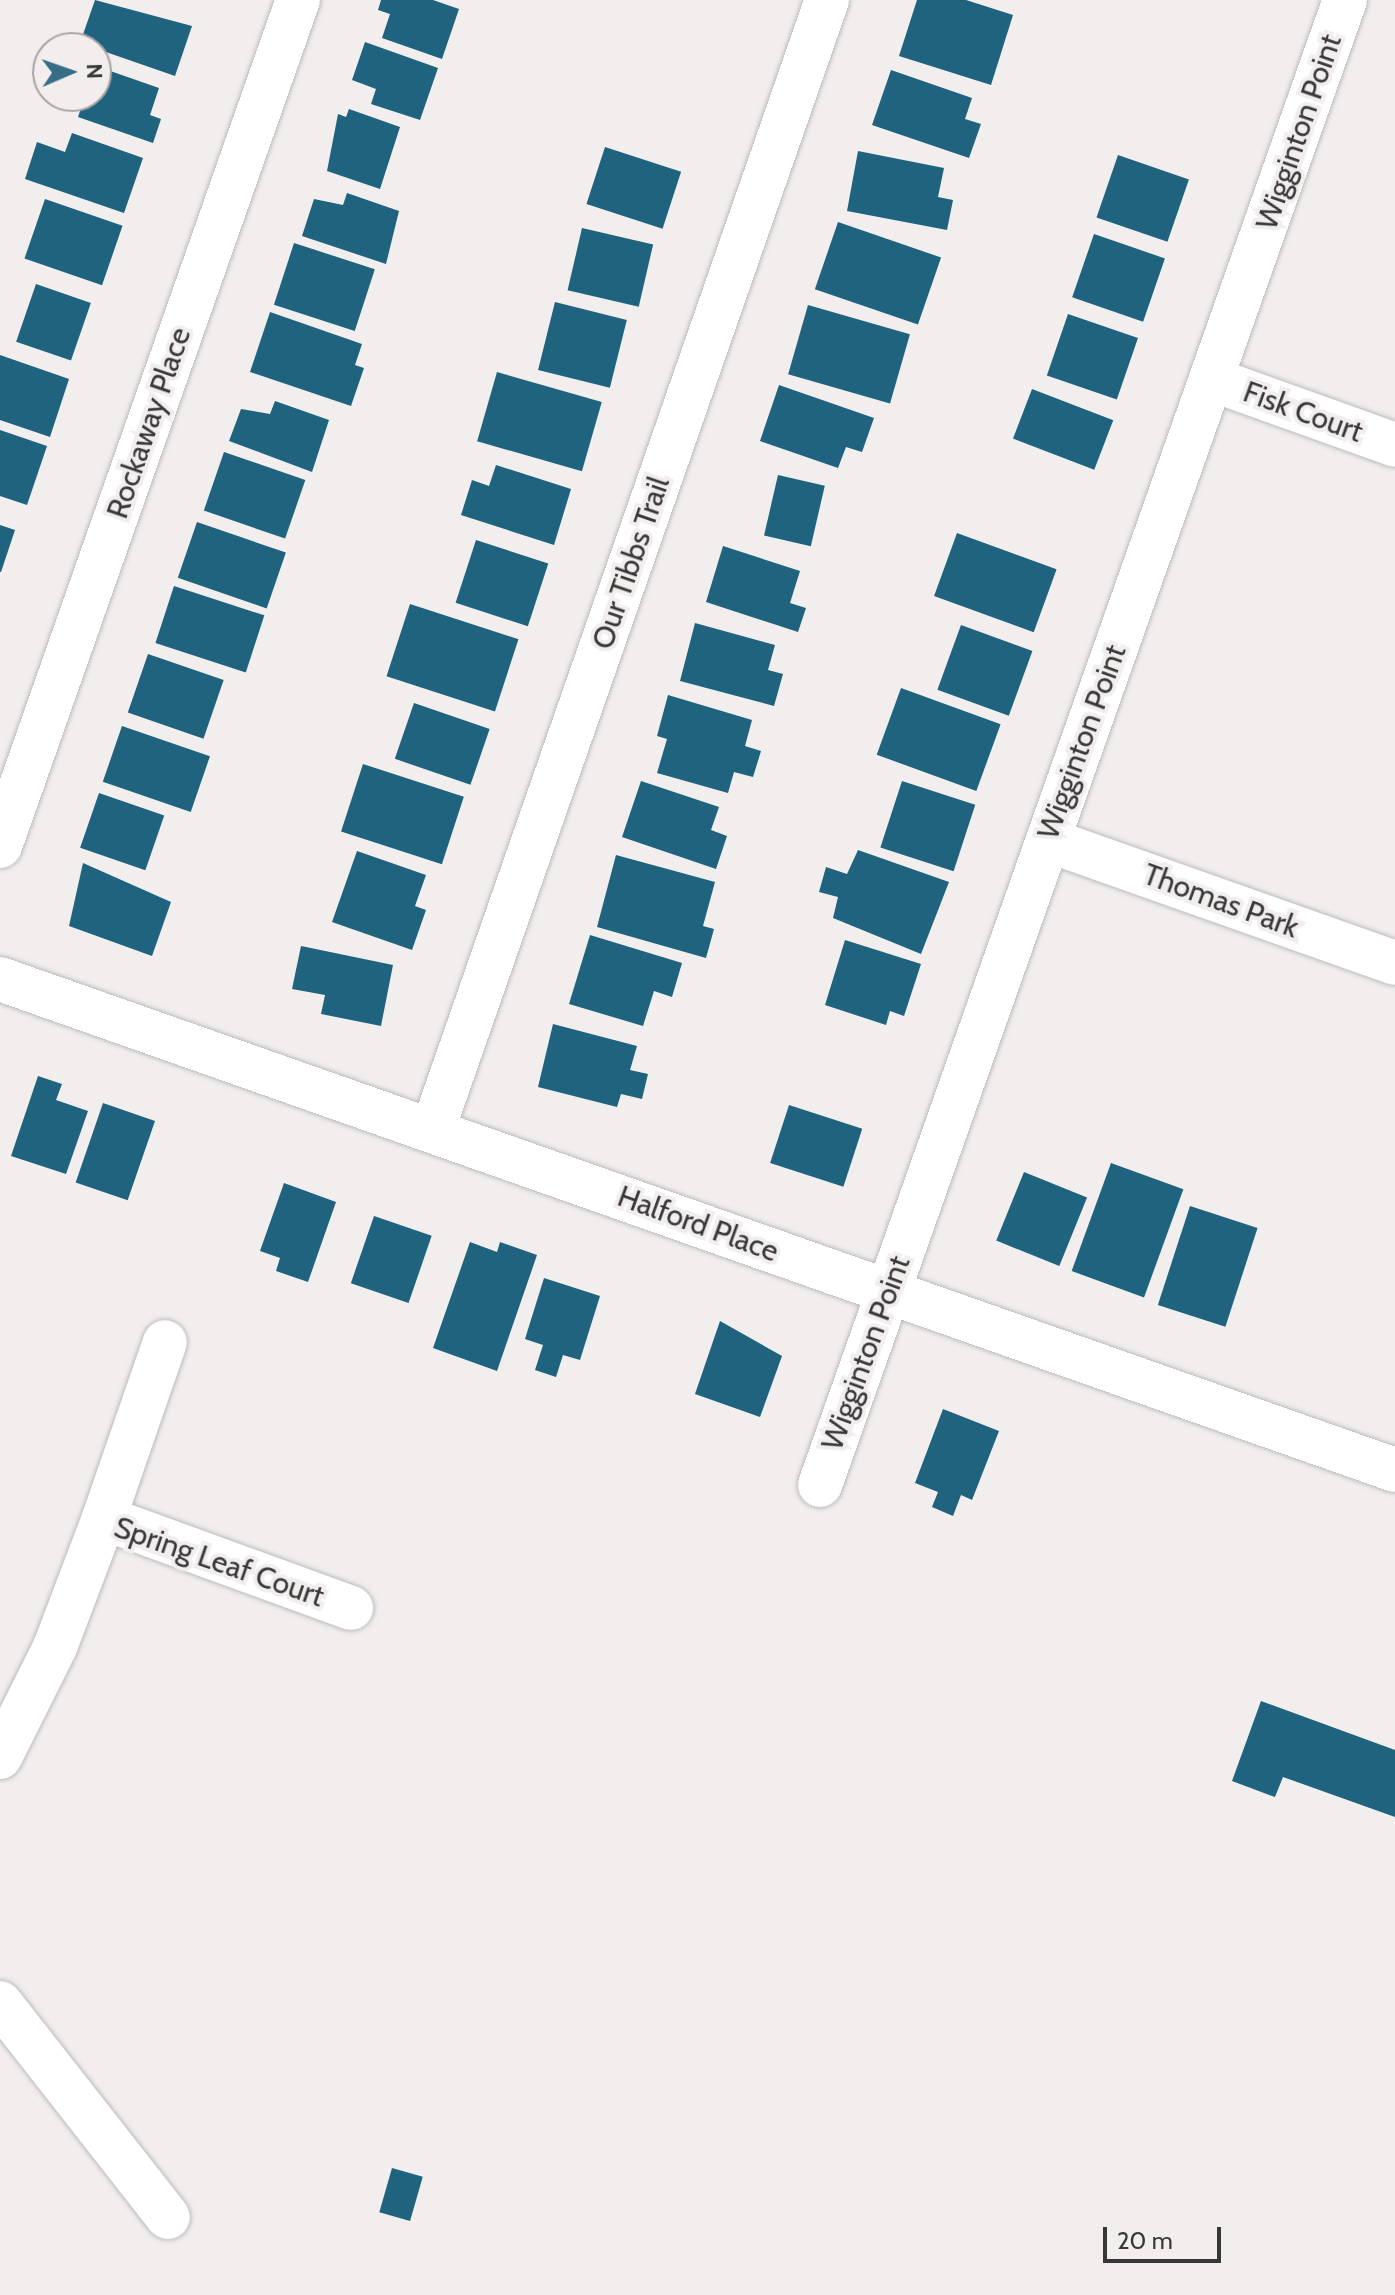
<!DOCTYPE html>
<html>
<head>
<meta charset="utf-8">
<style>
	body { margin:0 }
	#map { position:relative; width:1395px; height:2295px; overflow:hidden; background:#f2eeee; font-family:Cabin,sans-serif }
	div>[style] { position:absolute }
	.building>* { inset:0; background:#1f637f; transform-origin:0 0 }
	.roads { filter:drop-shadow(0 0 2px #bebabb) drop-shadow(0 0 2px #bebabb) }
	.minor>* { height:44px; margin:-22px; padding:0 22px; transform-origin:22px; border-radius:22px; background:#fff }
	span { translate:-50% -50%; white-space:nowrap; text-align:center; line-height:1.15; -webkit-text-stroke:8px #f2eeee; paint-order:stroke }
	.street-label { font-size:30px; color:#383637 }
	.north { position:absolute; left:32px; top:32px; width:80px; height:80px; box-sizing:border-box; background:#f2eeee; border:2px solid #a8a4a5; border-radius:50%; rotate:88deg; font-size:22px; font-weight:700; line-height:32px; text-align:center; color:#383637 }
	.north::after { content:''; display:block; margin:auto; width:28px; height:36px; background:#366e88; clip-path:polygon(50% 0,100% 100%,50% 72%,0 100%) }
	.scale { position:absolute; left:1103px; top:2227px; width:118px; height:36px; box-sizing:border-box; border:4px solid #383637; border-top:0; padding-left:10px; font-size:24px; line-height:28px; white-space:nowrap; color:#383637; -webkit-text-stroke:6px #f2eeee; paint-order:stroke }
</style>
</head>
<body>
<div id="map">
	<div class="building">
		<div style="clip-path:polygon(95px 0,192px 26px,175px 76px,80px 43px)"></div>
		<div style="clip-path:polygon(381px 0,433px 0,459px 9px,442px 59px,382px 38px,390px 14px,378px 10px)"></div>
		<div style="clip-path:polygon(917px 0,966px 0,1013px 15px,991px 85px,899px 56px)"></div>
		<div style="clip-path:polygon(365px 42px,438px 68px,420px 120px,371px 104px,376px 89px,352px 80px)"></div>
		<div style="clip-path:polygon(96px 66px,159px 88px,150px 115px,161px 119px,153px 143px,78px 117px,85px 96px,96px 96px)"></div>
		<div style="clip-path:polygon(891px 70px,972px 98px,965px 119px,981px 124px,969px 158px,872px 125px)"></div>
		<div style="clip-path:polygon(349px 109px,400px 127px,380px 189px,327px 171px,338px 114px,346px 117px)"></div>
		<div style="clip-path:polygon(72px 133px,143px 158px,124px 213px,25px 179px,37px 142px,65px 152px)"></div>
		<div style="left:605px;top:147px;width:80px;height:60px;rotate:18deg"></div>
		<div style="clip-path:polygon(858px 151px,944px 168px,938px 197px,953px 200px,947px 230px,847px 211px)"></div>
		<div style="left:1118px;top:155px;width:75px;height:66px;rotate:19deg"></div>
		<div style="clip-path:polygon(347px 193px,399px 211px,386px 264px,302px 236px,314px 199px,343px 205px)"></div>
		<div style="left:45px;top:199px;width:82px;height:63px;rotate:19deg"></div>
		<div style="left:838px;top:222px;width:109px;height:71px;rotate:19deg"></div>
		<div style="left:582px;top:228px;width:73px;height:64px;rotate:13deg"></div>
		<div style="left:1094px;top:234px;width:75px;height:67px;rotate:19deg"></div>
		<div style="left:294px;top:243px;width:85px;height:65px;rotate:18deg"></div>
		<div style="left:36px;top:284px;width:58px;height:61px;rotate:19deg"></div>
		<div style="left:555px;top:302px;width:74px;height:70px;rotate:14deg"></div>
		<div style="left:808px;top:305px;width:106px;height:72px;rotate:16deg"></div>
		<div style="clip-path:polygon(270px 312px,362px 344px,355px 365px,364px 368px,351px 406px,250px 372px)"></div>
		<div style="left:1068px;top:314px;width:74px;height:65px;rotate:19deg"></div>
		<div style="clip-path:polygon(0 355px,69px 379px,50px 437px,0 420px)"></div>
		<div style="left:497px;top:372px;width:109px;height:72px;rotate:16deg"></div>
		<div style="clip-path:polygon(779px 385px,874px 418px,862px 452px,846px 447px,838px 468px,760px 441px)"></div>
		<div style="left:1032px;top:389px;width:87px;height:53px;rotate:21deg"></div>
		<div style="clip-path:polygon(275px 401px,329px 420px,312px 472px,229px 441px,241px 409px,270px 414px)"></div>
		<div style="clip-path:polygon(0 430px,47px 446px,27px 505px,0 496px)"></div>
		<div style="left:224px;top:452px;width:86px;height:62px;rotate:19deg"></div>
		<div style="clip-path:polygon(496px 465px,571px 489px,554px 545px,461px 515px,472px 480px,489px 486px)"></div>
		<div style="left:778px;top:475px;width:48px;height:62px;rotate:13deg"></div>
		<div style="left:197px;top:522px;width:94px;height:59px;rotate:19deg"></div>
		<div style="clip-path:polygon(0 525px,15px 530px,1px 572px,0 572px)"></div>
		<div style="left:957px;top:533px;width:106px;height:67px;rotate:20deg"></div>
		<div style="left:476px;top:540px;width:76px;height:66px;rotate:18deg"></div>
		<div style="clip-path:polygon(723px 546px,800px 571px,790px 603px,806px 608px,798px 632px,706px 602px)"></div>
		<div style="left:174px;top:586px;width:95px;height:60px;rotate:18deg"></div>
		<div style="left:410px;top:604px;width:114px;height:76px;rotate:18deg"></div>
		<div style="clip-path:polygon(695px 623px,775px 645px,768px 670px,783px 674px,774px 706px,680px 681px)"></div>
		<div style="left:961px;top:625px;width:76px;height:69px;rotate:20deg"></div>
		<div style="left:148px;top:654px;width:80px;height:62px;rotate:19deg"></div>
		<div style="left:901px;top:688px;width:106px;height:71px;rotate:20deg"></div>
		<div style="clip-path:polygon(668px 695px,752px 720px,745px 746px,761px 751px,753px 777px,734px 772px,728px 793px,657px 773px,667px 739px,657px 736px)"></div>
		<div style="left:414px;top:703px;width:80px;height:59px;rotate:19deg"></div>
		<div style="left:122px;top:726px;width:93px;height:59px;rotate:19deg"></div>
		<div style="left:363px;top:764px;width:106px;height:71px;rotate:18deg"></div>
		<div style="clip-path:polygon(641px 781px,719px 807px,711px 830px,727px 836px,716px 869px,622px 837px)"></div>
		<div style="left:902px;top:781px;width:77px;height:70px;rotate:18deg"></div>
		<div style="left:99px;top:793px;width:69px;height:58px;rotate:19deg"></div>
		<div style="clip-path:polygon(858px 850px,949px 882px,921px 954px,833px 918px,838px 897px,819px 892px,826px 867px,847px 874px)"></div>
		<div style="clip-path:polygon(357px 851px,426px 875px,415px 906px,426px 910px,412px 950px,332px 922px)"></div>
		<div style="clip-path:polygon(616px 855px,715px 882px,703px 926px,714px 929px,706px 958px,597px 927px)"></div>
		<div style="clip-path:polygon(83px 863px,171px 902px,152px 956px,69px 926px)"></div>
		<div style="clip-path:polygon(590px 935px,682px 963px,672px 997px,654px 991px,643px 1026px,569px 1004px)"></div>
		<div style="clip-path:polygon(845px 940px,921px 964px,904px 1016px,890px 1011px,886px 1025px,825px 1005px)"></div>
		<div style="clip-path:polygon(301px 946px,393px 965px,381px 1026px,321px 1014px,325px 995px,292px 989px)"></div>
		<div style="clip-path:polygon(553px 1024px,637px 1046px,630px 1070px,648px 1074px,642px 1099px,621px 1094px,617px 1107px,538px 1087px)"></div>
		<div style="clip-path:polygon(38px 1076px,62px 1084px,56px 1100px,88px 1111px,66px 1174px,11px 1156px)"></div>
		<div style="left:103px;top:1103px;width:55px;height:84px;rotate:19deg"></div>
		<div style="left:789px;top:1105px;width:77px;height:61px;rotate:18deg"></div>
		<div style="left:1111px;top:1163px;width:77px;height:115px;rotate:20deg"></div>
		<div style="left:1024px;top:1172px;width:68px;height:74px;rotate:22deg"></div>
		<div style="clip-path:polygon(284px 1183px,336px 1202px,308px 1282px,276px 1271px,280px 1258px,260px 1251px)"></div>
		<div style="left:1190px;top:1206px;width:71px;height:104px;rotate:18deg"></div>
		<div style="left:374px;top:1216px;width:61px;height:71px;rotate:19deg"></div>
		<div style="clip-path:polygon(470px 1242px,497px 1252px,500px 1242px,537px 1255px,497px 1371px,433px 1348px)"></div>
		<div style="clip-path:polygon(544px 1278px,600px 1296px,580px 1360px,563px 1355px,556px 1377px,535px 1370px,543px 1345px,525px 1339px)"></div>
		<div style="clip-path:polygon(720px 1321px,782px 1356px,760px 1417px,695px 1394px)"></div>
		<div style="clip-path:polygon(943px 1409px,999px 1431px,972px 1500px,961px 1495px,953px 1516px,932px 1507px,938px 1492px,915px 1483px)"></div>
		<div style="clip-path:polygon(1261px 1701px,1395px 1750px,1395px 1817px,1283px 1777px,1275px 1797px,1232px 1781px)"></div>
		<div style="left:392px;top:2168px;width:32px;height:46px;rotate:16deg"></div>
	</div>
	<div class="roads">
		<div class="minor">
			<div style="left:1211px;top:379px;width:195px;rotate:19.7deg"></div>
			<div style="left:1048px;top:840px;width:368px;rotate:19.5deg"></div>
			<div style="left:0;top:846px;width:897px;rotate:-70.6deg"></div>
			<div style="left:0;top:979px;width:1479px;rotate:19.39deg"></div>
			<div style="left:434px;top:1126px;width:1193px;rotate:-70.76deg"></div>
			<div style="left:820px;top:1485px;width:1575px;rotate:-70.53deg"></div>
			<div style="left:104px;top:1518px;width:186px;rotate:-70.9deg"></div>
			<div style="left:0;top:1757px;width:123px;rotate:-63.4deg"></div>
			<div style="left:55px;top:1647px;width:138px;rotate:-69.2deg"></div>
			<div style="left:104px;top:1518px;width:263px;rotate:20deg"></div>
			<div style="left:0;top:2003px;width:272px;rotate:51.9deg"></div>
		</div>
	</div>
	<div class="street-label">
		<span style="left:1299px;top:132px;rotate:-71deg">Wigginton Point</span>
		<span style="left:1303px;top:412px;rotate:20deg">Fisk Court</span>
		<span style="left:149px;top:423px;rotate:-71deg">Rockaway Place</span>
		<span style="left:631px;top:563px;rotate:-71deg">Our Tibbs Trail</span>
		<span style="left:1082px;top:742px;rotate:-70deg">Wigginton Point</span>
		<span style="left:1221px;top:901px;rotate:20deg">Thomas Park</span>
		<span style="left:698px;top:1224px;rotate:20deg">Halford Place</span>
		<span style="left:866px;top:1353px;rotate:-70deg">Wigginton Point</span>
		<span style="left:219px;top:1562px;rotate:19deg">Spring Leaf Court</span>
	</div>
	<div class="north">N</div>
	<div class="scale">20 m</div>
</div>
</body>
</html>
